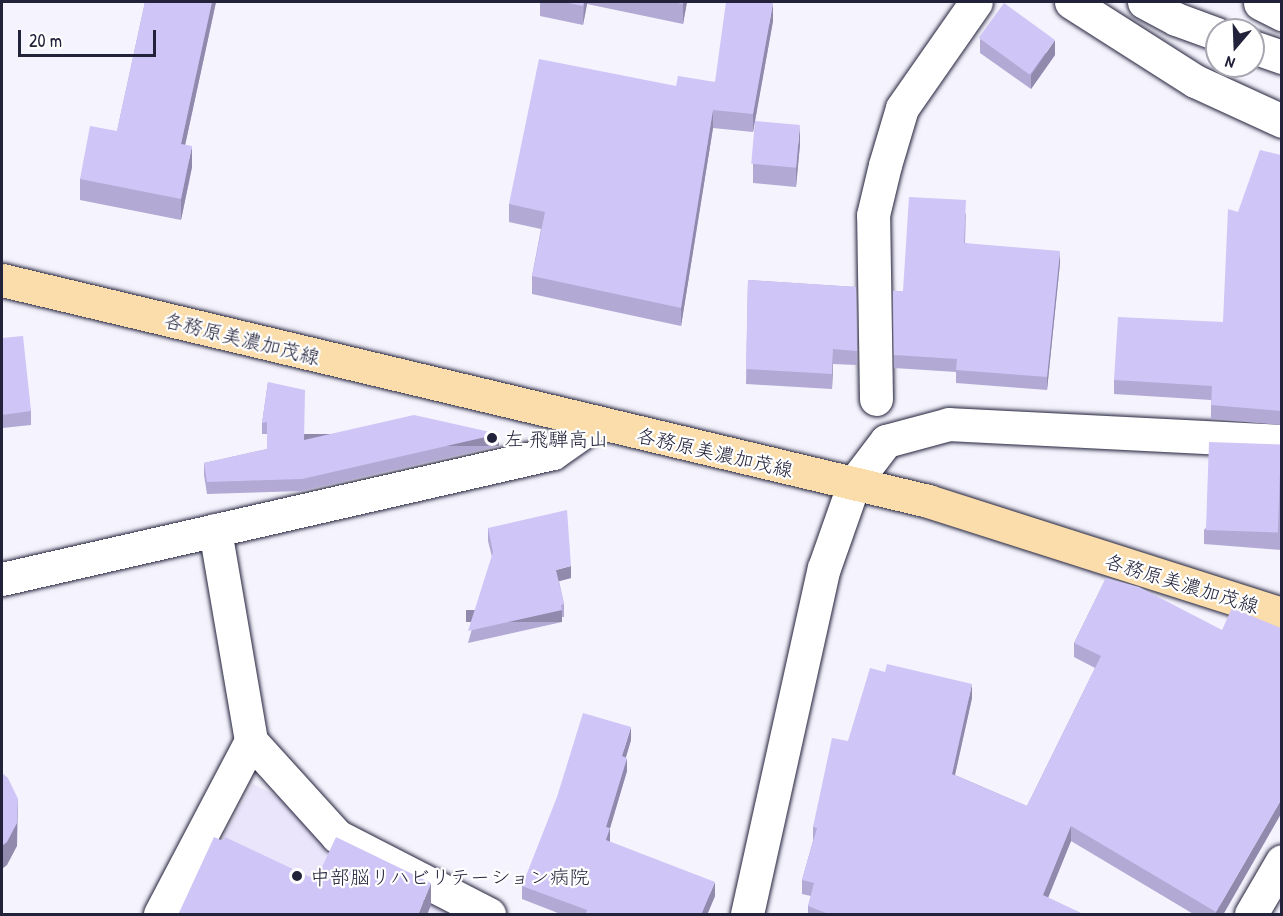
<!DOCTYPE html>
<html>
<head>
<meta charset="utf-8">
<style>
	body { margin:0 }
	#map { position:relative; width:1283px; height:916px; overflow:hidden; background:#f5f3fd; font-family:"Patrick Hand","Klee One",sans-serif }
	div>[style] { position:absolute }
	.built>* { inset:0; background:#eae5fb }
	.roads { filter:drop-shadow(0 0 2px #22223b) drop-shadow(0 0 2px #22223b) }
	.minor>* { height:33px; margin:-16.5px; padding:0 16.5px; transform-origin:16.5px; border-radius:16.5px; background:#fff }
	.major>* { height:33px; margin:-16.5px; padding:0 16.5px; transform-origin:16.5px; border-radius:16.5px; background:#faddab }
	.wall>* { inset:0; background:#b2a9d4 }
	.shaded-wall>* { inset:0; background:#918aad; transform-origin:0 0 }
	.building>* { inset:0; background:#cfc5f7; transform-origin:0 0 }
	.dots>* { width:16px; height:16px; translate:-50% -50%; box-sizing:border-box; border:3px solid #fff; border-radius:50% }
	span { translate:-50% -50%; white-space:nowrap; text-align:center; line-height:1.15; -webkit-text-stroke:4.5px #fff; paint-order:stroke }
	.street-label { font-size:20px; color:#22223b }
	.poi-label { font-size:20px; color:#22223b }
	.left { translate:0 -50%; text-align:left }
	.frame { position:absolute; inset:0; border:3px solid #22223b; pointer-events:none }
	.north { position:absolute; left:1205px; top:18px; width:60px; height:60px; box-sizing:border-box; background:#fff; border:2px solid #a7a7b1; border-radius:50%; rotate:199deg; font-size:16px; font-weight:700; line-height:24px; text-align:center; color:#22223b }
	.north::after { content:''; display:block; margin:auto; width:21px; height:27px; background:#22223b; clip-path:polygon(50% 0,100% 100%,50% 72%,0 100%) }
	.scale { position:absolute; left:18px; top:30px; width:138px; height:27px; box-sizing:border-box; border:3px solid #22223b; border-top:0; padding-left:8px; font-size:18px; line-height:21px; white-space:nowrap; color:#22223b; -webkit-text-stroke:4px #fff; paint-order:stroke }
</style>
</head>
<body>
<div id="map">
	<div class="built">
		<div style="clip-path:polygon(253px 784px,283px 799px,466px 914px,180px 914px)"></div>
	</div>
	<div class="roads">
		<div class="minor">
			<div style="left:1071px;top:2px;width:147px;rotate:32.5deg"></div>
			<div style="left:1195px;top:81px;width:96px;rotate:24.7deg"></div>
			<div style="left:1144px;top:2px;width:36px;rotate:28deg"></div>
			<div style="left:1176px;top:19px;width:44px;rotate:20.1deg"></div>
			<div style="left:1260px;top:3px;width:25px;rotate:27deg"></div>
			<div style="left:1253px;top:47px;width:31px;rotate:19deg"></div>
			<div style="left:876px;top:399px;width:184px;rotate:-90.9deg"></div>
			<div style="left:873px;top:215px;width:51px;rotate:-76.5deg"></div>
			<div style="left:885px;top:165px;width:59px;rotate:-73.4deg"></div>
			<div style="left:902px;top:108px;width:129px;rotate:-55.1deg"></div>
			<div style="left:215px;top:530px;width:214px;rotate:80.3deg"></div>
			<div style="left:251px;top:741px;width:128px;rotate:47.8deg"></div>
			<div style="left:337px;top:836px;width:171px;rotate:27.2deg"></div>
			<div style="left:2px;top:579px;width:565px;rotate:-12.88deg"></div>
			<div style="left:553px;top:453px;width:52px;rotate:-34.9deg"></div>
			<div style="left:160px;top:914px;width:195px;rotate:-62.3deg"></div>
			<div style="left:747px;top:914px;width:354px;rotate:-77.5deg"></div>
			<div style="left:824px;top:568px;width:90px;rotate:-70.6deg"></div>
			<div style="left:854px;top:483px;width:53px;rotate:-52.7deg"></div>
			<div style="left:886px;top:441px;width:65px;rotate:-15.1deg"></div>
			<div style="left:949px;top:424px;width:333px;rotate:2.9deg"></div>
			<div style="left:1251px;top:914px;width:61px;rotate:-59.7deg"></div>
		</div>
		<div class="major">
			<div style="left:2px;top:280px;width:952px;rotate:13.42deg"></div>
			<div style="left:928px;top:501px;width:372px;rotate:17.7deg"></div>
		</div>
	</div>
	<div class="wall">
		<div style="clip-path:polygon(141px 2px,216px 2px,185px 145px,192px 167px,181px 220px,80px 200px,80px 179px,117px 131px,145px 2px)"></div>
		<div style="clip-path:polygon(540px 2px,687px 2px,683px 24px,587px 4px,583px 25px,540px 16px)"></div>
		<div style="clip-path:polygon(773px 21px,753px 132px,713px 128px,681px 326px,532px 294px,532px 276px,541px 229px,509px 222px,509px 204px,676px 86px,715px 82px)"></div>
		<div style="clip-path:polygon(980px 39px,1055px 55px,1031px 89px,980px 53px)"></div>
		<div style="clip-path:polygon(800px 144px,796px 187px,753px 183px,753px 164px)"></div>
		<div style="clip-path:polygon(1281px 155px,1281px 425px,1211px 419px,1211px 400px,1114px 394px,1114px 380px,1223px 322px)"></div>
		<div style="clip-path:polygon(966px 213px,965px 243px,1060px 263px,1047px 390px,956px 383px,956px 372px,894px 368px,893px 291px,903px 291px)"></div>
		<div style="clip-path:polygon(748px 280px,856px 287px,857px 365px,833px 364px,832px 389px,746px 384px)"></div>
		<div style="clip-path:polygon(2px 338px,31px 411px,31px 425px,2px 428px)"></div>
		<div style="clip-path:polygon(268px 382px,304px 440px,499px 446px,302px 491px,207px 494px,204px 475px,204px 463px,267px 449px,267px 434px,262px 434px,262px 423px)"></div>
		<div style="clip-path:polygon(1281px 444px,1281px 550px,1204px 544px,1204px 530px)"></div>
		<div style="clip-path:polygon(488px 528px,571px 578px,559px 581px,564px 604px,564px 617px,562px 617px,562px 622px,468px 643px,492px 557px,488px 541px)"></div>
		<div style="clip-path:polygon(1106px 578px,1223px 915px,1195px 915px,1071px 841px,1048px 898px,1085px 915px,808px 915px,808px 906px,811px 896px,802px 894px,802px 880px,813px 841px,813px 827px,848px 741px,885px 672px,972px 698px,955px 775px,1027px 806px,1095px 668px,1074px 657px,1074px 643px)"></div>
		<div style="clip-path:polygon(631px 740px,626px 757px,627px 771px,610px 828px,610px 842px,715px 896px,707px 915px,563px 915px,522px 899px,522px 886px)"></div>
	</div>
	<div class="shaded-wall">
		<div style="clip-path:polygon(212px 2px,216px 2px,181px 164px,181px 144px)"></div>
		<div style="clip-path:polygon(584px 2px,587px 2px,587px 4px,583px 25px)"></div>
		<div style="clip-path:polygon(683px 2px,687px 2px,683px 24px)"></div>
		<div style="clip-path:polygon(773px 3px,773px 21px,753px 132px,753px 114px)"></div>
		<div style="clip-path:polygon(1055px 40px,1055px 55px,1031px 89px,1031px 75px)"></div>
		<div style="clip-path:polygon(713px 110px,713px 128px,681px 326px,681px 308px)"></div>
		<div style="clip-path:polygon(800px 125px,800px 144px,796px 187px,796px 169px)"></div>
		<div style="clip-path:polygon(192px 146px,192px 167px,181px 220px,181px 199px)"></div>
		<div style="clip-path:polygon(1060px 251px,1060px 263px,1047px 390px,1047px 377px)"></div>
		<div style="clip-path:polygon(833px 349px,833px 364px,832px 389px,832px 374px)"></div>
		<div style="left:499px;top:434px;width:12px;height:202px;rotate:90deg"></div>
		<div style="clip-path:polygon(571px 566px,571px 578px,556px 582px,556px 570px)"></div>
		<div style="left:562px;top:610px;width:12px;height:96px;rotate:90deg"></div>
		<div style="clip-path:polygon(972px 684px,972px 698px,952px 788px,952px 774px)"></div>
		<div style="clip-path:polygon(631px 727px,631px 740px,622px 770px,622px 756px)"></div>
		<div style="clip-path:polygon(627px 758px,627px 771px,608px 835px,610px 828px,610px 842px,606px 854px,606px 827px)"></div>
		<div style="clip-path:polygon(18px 799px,17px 846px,7px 865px,2px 869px,2px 846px)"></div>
		<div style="clip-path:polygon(1281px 800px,1281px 814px,1223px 915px,1216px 915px,1216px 912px)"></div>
		<div style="clip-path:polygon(1071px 826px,1071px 841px,1043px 910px,1043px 895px)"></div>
		<div style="clip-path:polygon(715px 882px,715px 896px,707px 915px,701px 915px)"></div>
		<div style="clip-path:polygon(431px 883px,431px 905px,427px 915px,418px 915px)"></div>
	</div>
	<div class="building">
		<div style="clip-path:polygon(145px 2px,212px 2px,181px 144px,192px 146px,181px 199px,80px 179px,90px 126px,117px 131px)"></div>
		<div style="clip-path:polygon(564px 2px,584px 2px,583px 6px)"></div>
		<div style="clip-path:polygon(670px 2px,683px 2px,683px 4px)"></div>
		<div style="clip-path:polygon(726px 2px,766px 2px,773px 3px,753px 114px,713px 110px,681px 308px,532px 276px,545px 212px,509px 204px,539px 59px,676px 86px,678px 76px,715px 82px)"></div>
		<div style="left:1004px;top:3px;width:63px;height:43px;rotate:36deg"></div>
		<div style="left:755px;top:121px;width:45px;height:43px;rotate:5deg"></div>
		<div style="clip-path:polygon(1260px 150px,1281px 155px,1281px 411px,1211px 405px,1212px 386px,1114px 380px,1118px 317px,1223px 322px,1228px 209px,1238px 212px)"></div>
		<div style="clip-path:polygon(909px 197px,966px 200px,964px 243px,1060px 251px,1047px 377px,956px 370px,957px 359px,894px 355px,893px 291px,903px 291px)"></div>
		<div style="clip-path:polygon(748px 280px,856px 287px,857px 351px,833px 349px,832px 374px,746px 369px)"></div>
		<div style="clip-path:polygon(23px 336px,31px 411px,2px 415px,2px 338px)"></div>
		<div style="clip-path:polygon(268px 382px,305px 390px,304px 440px,414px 415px,499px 434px,302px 479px,207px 482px,204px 463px,267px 449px,267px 422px,262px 423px)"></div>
		<div style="left:1209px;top:442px;width:72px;height:88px;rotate:2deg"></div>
		<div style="clip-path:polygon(567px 510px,571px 566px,556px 570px,564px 604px,561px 605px,562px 610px,468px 631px,493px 552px,488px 528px)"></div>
		<div style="clip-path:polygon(1106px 578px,1139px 587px,1222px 630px,1232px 608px,1281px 628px,1281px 800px,1216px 912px,1071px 826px,1043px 895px,1085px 915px,831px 915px,808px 906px,814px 883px,802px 880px,817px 828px,813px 827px,832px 738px,848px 741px,870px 668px,885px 672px,887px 664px,972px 684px,952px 774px,1027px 806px,1101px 656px,1074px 643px)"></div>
		<div style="clip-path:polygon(583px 713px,631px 727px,622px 756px,627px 758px,606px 827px,610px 828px,606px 840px,715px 882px,701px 915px,585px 915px,587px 910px,522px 886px,557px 797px)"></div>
		<div style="clip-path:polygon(2px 773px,8px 778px,18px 799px,17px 823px,7px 842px,2px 846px)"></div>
		<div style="clip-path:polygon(214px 837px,223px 841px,225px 837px,316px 880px,336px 837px,431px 883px,418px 915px,178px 915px)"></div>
	</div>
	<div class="dots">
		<div style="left:492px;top:438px;background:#22223b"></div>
		<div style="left:297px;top:876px;background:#22223b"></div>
	</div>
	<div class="street-label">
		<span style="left:242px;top:338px;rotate:14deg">各務原美濃加茂線</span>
		<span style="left:715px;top:452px;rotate:13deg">各務原美濃加茂線</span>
		<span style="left:1182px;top:583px;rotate:17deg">各務原美濃加茂線</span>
	</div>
	<div class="poi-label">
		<span class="left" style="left:504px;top:438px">左 飛騨高山</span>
		<span class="left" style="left:310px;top:876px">中部脳リハビリテーション病院</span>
	</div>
	<div class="frame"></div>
	<div class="north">N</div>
	<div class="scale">20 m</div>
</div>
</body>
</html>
